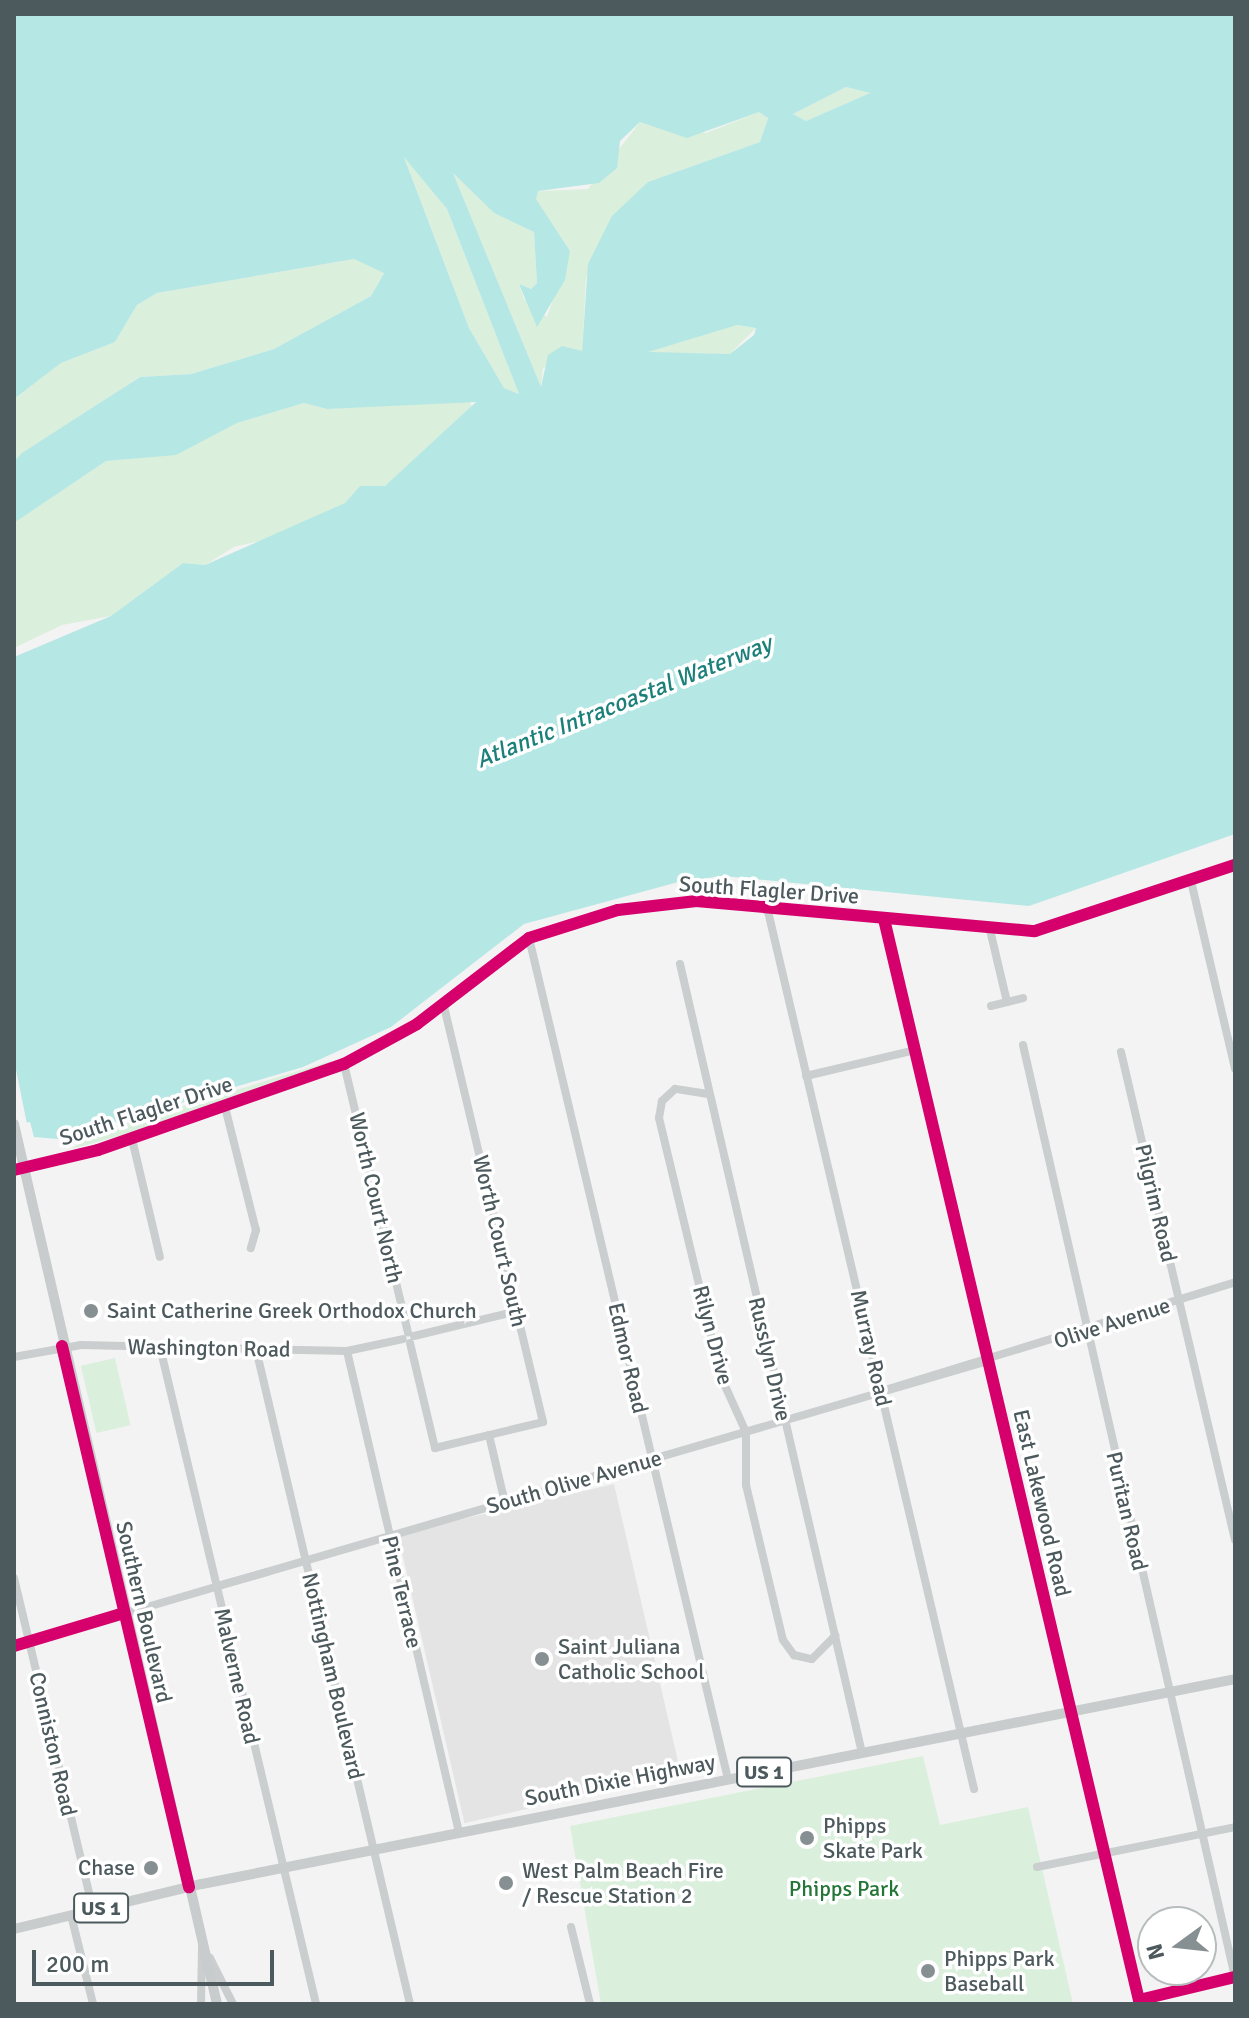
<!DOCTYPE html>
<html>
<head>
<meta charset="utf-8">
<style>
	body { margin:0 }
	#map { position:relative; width:1249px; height:2018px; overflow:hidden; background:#f3f3f3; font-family:Signika,sans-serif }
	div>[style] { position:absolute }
	.education>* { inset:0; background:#e5e4e5; transform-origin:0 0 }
	.green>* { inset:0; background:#dbefdd; transform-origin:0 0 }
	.water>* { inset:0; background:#b5e7e4 }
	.pier>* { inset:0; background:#f3f3f3 }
	.minor>* { height:8px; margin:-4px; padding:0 4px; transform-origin:4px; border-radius:4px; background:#cacece }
	.major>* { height:10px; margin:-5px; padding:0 5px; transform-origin:5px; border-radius:5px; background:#c8cccd }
	.cycleway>* { height:12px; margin:-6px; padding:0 6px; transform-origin:6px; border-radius:6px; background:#d6006c }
	.dots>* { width:22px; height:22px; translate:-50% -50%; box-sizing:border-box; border:4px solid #fff; border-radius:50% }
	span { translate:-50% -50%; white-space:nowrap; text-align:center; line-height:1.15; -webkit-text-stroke:7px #fff; paint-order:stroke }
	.shield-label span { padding:2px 6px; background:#fff; border:2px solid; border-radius:6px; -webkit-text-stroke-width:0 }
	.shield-label { font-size:20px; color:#4c595d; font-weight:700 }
	.street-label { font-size:22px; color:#4c595d }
	.poi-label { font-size:22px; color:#4c595d }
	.left { translate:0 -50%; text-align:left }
	.right { translate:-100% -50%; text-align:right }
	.park-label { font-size:22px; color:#247636 }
	.water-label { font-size:24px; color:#1c807a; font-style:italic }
	.frame { position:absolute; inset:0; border:16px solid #4c595d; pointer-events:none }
	.north { position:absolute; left:1137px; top:1906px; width:80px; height:80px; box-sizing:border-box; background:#fff; border:2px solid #b7bdbe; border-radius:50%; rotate:255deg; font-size:22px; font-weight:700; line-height:32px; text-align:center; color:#4c595d }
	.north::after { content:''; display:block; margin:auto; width:28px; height:36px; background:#868f92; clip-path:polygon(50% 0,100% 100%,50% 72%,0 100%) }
	.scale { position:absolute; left:32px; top:1950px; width:242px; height:36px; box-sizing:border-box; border:4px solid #4c595d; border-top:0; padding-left:10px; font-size:24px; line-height:28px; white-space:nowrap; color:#4c595d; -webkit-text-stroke:6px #fff; paint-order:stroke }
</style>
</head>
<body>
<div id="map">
	<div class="education">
		<div style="left:614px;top:1484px;width:297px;height:222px;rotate:77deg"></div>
	</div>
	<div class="green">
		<div style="clip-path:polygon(846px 87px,870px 93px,806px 121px,793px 114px)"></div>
		<div style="clip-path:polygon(759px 112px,768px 117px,760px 142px,648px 182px,600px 241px,586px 279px,582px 352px,543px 368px,541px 387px,453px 173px,494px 213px,534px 232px,537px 283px,531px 289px,519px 284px,524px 299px,547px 317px,570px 251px,535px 199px,538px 191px,588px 189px,640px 122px,706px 133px)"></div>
		<div style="clip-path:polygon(404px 156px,447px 209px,519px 394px,504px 388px,469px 328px)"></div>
		<div style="clip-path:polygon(354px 259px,384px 272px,371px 296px,274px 349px,191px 374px,139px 377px,14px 462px,14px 399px,61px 363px,115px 342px,137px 305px,157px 293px)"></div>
		<div style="clip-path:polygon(737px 325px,756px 328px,730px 354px,648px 353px,652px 345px)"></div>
		<div style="clip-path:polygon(470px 398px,472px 410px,385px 486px,360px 486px,345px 503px,271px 538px,234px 547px,205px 565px,183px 563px,111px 616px,62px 625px,14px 648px,14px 523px,106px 461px,176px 454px,237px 423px,304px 403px,327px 409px)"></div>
		<div style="clip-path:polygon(331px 1061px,332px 1063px,134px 1132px,72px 1149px,92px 1134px)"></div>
		<div style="left:115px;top:1358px;width:69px;height:35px;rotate:77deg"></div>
		<div style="clip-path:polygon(923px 1756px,940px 1825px,1028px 1807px,1073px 2004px,601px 2004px,570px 1826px)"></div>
	</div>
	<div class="water">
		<div style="clip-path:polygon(evenodd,14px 14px,1235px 14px,1235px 834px,1029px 906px,724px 876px,682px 881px,524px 924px,391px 1027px,303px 1067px,58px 1139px,34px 1137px,30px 1122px,14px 1125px,14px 657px,111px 616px,183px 563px,205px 565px,345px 503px,360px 486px,385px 486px,476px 402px,327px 409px,304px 403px,237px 423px,176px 455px,106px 461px,14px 523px,14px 462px,22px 453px,140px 377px,191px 374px,274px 349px,371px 296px,384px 273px,354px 259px,157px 293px,137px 305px,115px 342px,61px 363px,14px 399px,14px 14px,846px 87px,870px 93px,806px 121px,793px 114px,846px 87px,14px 14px,759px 112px,768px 118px,760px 142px,648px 182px,612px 216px,588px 264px,582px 351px,562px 346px,548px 355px,541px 387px,453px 173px,494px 213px,534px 232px,537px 283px,531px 289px,519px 284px,537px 327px,565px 280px,570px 251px,536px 199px,538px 191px,599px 183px,617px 168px,620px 141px,640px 122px,687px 138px,759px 112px,14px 14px,404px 157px,447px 209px,519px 394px,504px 388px,469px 328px,404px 157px,14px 14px,737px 325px,756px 328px,754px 335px,730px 354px,648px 352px,737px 325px)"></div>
	</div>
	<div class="pier">
		<div style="clip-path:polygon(14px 1060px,27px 1124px,14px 1127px)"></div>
	</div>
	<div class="minor">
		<div style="left:1191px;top:881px;width:193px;rotate:76.8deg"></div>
		<div style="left:767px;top:907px;width:906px;rotate:76.79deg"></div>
		<div style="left:884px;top:919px;width:1111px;rotate:76.73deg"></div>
		<div style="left:1139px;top:2000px;width:99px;rotate:-13.5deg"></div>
		<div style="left:990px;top:930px;width:74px;rotate:76.7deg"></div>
		<div style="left:529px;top:938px;width:864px;rotate:76.69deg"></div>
		<div style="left:680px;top:964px;width:810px;rotate:77.01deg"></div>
		<div style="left:991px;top:1006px;width:33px;rotate:-14deg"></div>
		<div style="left:1023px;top:1045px;width:956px;rotate:77.19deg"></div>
		<div style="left:1121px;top:1052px;width:501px;rotate:76.85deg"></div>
		<div style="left:344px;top:1064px;width:276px;rotate:76.6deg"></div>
		<div style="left:806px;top:1076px;width:112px;rotate:-13.4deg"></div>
		<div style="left:708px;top:1094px;width:33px;rotate:-171deg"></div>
		<div style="left:675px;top:1089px;width:18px;rotate:137deg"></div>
		<div style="left:662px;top:1101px;width:17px;rotate:100deg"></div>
		<div style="left:659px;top:1118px;width:266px;rotate:76.5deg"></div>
		<div style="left:721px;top:1377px;width:60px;rotate:65.6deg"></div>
		<div style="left:746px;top:1432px;width:53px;rotate:90deg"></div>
		<div style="left:746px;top:1485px;width:159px;rotate:76.6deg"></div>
		<div style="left:783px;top:1640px;width:19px;rotate:54deg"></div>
		<div style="left:794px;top:1655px;width:18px;rotate:13deg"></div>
		<div style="left:812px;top:1659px;width:33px;rotate:-45deg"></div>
		<div style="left:225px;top:1107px;width:127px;rotate:75.9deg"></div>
		<div style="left:256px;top:1230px;width:19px;rotate:106deg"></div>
		<div style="left:132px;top:1139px;width:121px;rotate:76.7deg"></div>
		<div style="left:14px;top:1170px;width:86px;rotate:-13.4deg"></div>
		<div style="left:98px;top:1150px;width:261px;rotate:-19.3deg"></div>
		<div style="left:344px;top:1064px;width:83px;rotate:-28.7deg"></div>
		<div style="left:417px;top:1024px;width:141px;rotate:-37.5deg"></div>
		<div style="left:529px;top:938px;width:93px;rotate:-17.5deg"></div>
		<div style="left:618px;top:910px;width:79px;rotate:-6.6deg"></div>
		<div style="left:696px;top:901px;width:340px;rotate:5.1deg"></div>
		<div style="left:1035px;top:931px;width:211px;rotate:-18.3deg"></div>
		<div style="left:414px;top:1336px;width:106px;rotate:-13.6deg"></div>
		<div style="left:410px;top:1343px;width:108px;rotate:76.6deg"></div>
		<div style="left:435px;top:1448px;width:111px;rotate:-13.5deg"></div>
		<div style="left:543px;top:1422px;width:429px;rotate:-103.4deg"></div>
		<div style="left:160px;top:1347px;width:675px;rotate:76.64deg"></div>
		<div style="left:256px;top:1349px;width:673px;rotate:76.77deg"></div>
		<div style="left:347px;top:1351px;width:494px;rotate:76.9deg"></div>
		<div style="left:14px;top:1357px;width:68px;rotate:-10.2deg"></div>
		<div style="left:81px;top:1345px;width:266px;rotate:1.3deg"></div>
		<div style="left:347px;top:1351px;width:57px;rotate:-12.1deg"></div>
		<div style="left:885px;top:1390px;width:366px;rotate:-17.1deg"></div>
		<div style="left:489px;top:1435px;width:70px;rotate:76.8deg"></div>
		<div style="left:14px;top:1578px;width:341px;rotate:76.6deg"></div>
		<div style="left:217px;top:1586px;width:52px;rotate:-15.6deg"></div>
		<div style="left:14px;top:1646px;width:1015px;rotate:-16.31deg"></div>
		<div style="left:1037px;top:1867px;width:202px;rotate:-11.4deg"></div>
		<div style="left:71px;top:1915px;width:92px;rotate:76.1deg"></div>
		<div style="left:571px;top:1927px;width:79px;rotate:76.1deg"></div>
		<div style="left:210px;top:1958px;width:51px;rotate:63.4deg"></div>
		<div style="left:201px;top:2004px;width:60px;rotate:-89deg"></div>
	</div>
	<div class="major">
		<div style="left:14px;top:1124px;width:903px;rotate:77.01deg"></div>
		<div style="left:14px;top:1929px;width:193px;rotate:-13.5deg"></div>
		<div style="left:202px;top:1884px;width:1053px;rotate:-11.22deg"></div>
	</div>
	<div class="cycleway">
		<div style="left:884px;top:919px;width:1111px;rotate:76.73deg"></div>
		<div style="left:1139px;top:2000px;width:99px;rotate:-13.5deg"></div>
		<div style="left:14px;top:1170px;width:86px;rotate:-13.4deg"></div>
		<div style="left:98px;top:1150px;width:261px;rotate:-19.3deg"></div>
		<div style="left:344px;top:1064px;width:83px;rotate:-28.7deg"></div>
		<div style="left:417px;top:1024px;width:141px;rotate:-37.5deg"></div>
		<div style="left:529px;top:938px;width:93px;rotate:-17.5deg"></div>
		<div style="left:618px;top:910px;width:79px;rotate:-6.6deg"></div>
		<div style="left:696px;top:901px;width:340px;rotate:5.1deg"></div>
		<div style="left:1035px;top:931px;width:211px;rotate:-18.3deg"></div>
		<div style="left:62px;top:1346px;width:556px;rotate:76.79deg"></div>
		<div style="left:14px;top:1646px;width:115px;rotate:-16.7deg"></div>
	</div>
	<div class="dots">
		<div style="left:91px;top:1311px;background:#868f92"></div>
		<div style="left:542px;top:1659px;background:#868f92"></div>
		<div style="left:807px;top:1838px;background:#868f92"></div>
		<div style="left:151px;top:1868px;background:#868f92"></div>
		<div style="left:506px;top:1883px;background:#868f92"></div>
		<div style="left:928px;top:1971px;background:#868f92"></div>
	</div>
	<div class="shield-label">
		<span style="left:764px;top:1772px">US 1</span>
		<span style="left:101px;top:1908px">US 1</span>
	</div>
	<div class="street-label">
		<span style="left:769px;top:890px;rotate:4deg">South Flagler Drive</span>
		<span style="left:146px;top:1111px;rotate:-18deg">South Flagler Drive</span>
		<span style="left:376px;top:1198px;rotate:77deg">Worth Court North</span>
		<span style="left:1156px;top:1203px;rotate:77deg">Pilgrim Road</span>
		<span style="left:500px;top:1241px;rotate:77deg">Worth Court South</span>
		<span style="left:1112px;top:1323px;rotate:-18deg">Olive Avenue</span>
		<span style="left:713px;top:1335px;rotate:75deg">Rilyn Drive</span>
		<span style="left:209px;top:1348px;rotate:1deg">Washington Road</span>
		<span style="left:871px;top:1348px;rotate:77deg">Murray Road</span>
		<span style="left:628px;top:1358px;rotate:77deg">Edmor Road</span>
		<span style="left:770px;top:1359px;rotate:77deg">Russlyn Drive</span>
		<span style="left:574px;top:1482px;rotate:-16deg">South Olive Avenue</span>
		<span style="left:1042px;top:1503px;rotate:77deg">East Lakewood Road</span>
		<span style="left:1127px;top:1511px;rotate:77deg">Puritan Road</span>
		<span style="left:402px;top:1592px;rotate:77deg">Pine Terrace</span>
		<span style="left:144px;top:1612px;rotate:77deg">Southern Boulevard</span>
		<span style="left:237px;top:1676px;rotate:77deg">Malverne Road</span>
		<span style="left:333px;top:1676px;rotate:77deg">Nottingham Boulevard</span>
		<span style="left:53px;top:1744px;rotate:77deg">Conniston Road</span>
		<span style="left:620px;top:1780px;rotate:-11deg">South Dixie Highway</span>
	</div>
	<div class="poi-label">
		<span class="left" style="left:107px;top:1311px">Saint Catherine Greek Orthodox Church</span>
		<span class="left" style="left:558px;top:1659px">Saint Juliana<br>Catholic School</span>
		<span class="left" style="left:823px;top:1838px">Phipps<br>Skate Park</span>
		<span class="right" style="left:135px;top:1868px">Chase</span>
		<span class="left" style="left:522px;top:1883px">West Palm Beach Fire<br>/ Rescue Station 2</span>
		<span class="left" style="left:944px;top:1971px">Phipps Park<br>Baseball</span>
	</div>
	<div class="park-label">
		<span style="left:844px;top:1889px">Phipps Park</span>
	</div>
	<div class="water-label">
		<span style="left:624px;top:702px;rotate:-22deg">Atlantic Intracoastal Waterway</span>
	</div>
	<div class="frame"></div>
	<div class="north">N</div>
	<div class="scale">200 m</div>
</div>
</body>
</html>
